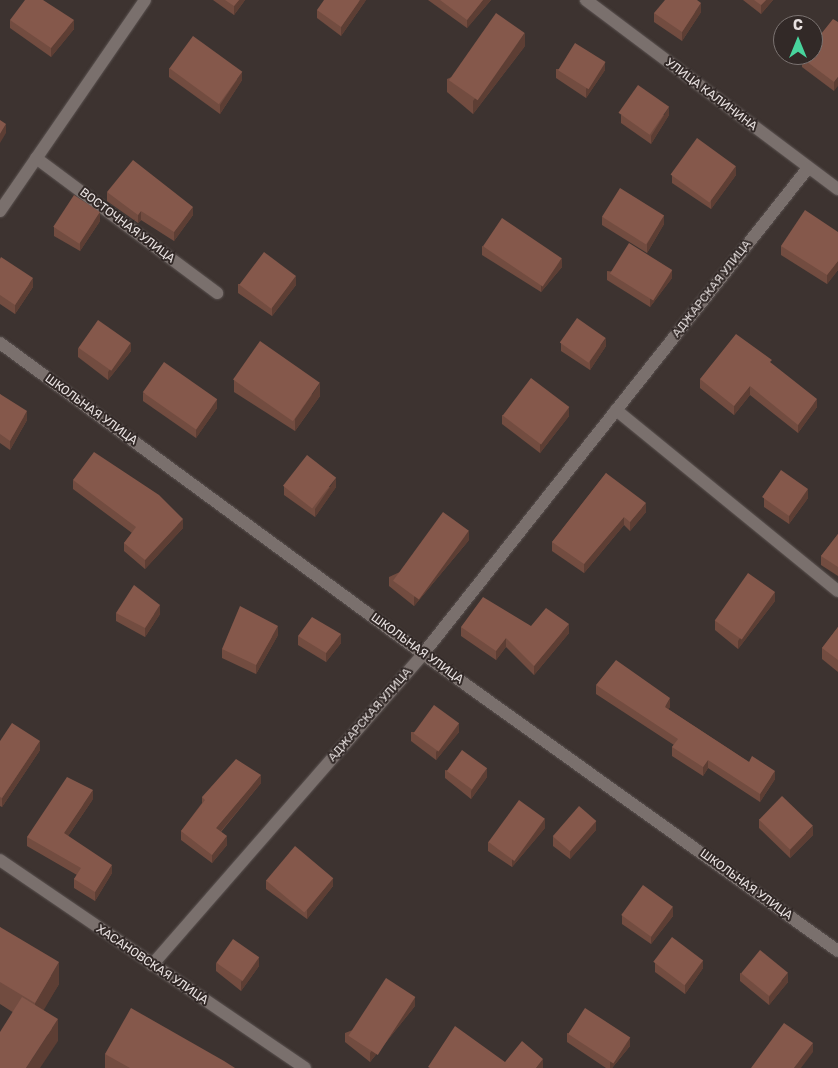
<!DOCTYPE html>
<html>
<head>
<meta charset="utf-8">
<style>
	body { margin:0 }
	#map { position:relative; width:838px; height:1068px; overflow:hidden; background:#3d3330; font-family:Rubik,sans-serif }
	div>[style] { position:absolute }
	.roads { filter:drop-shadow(0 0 1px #5a5250) drop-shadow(0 0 1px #5a5250) }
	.minor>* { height:12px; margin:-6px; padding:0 6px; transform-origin:6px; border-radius:6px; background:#7a706d }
	.wall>* { inset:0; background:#724c40 }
	.shaded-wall>* { inset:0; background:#5d3e34 }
	.building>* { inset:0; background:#85584b; transform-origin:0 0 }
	span { translate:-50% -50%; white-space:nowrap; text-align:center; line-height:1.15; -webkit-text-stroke:4px #322927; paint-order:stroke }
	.street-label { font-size:12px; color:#e8e1e0 }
	.north { position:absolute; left:773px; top:15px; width:50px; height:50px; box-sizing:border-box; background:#322927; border:1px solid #7b7371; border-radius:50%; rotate:0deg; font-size:14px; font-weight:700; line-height:20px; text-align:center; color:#e8e1e0 }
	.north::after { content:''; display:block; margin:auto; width:18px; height:22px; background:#48d49d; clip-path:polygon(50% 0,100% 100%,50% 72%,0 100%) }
</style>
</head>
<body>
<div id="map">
	<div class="roads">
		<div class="minor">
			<div style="left:586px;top:0;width:315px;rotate:36.9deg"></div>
			<div style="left:36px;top:158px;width:226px;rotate:36.7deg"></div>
			<div style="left:0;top:211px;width:256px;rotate:-55.5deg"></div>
			<div style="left:0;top:343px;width:525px;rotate:36.32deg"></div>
			<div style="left:423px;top:654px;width:510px;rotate:35.59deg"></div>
			<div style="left:616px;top:410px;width:286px;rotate:39.2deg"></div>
			<div style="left:0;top:860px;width:369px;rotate:34.3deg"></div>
			<div style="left:152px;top:965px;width:413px;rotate:-48.9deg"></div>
			<div style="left:423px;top:654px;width:620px;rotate:-51.61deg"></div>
		</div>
	</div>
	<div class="wall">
		<div style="clip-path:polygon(213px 0,245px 0,234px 15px)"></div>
		<div style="clip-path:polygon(366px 0,341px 36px,317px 18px,317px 10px)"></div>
		<div style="clip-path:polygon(428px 0,491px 0,467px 28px)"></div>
		<div style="clip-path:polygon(743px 0,773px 0,761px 14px)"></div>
		<div style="clip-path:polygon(701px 12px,682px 41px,654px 22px,654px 13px)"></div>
		<div style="clip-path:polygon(10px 20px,74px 29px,51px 57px,10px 28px)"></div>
		<div style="clip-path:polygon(838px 22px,834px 91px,802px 67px,802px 58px)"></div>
		<div style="clip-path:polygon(525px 46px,473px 114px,447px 92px,447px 79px)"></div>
		<div style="clip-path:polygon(169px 68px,242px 80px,220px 114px,169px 77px)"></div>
		<div style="clip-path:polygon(556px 69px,605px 70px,586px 98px,556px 78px)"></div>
		<div style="clip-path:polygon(621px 115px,669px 115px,651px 144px,621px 123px)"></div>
		<div style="clip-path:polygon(672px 175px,736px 175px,711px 209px,672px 183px)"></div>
		<div style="clip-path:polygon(107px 192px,193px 215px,174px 241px,141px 220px,138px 223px,107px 201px)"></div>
		<div style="clip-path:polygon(602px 217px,664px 224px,647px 253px,602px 225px)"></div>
		<div style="clip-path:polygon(100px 221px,80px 251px,54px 236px,54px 227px)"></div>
		<div style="clip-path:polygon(838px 232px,838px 270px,827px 284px,781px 255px,781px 246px)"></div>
		<div style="clip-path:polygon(482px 246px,562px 267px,541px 292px,482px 255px)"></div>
		<div style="clip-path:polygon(0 259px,33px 287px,15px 314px,0 304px)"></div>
		<div style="clip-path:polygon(607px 271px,672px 278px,650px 307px,607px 280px)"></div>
		<div style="clip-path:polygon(238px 284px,296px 285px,272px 316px,238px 293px)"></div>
		<div style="clip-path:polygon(561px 343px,606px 346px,590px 370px,561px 351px)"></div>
		<div style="clip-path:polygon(78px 348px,131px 351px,108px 380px,78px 357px)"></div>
		<div style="clip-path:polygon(772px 364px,817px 407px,798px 433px,750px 395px,734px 415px,700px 388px,700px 379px)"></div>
		<div style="clip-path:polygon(234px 380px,320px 396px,295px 431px,234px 392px)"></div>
		<div style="clip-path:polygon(143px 393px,217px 408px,196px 438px,143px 401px)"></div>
		<div style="clip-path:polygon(0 394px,27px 420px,10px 450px,0 443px)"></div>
		<div style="clip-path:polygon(502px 415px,569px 416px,540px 453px,502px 424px)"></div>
		<div style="clip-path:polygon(606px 473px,646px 512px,630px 531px,624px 525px,584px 573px,552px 551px,552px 542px)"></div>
		<div style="clip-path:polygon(73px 480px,183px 528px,145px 569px,124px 551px,124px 543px,132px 533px,73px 489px)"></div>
		<div style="clip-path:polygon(284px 486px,336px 487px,315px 517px,284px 495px)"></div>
		<div style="clip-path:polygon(764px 498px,808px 498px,789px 524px,764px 507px)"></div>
		<div style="clip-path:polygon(838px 534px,838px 576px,821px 565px,821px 556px)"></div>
		<div style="clip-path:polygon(469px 540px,414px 606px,389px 586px,389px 577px)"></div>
		<div style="clip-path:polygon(775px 601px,738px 649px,715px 630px,715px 621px)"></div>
		<div style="clip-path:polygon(116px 613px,160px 614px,145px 637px,116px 621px)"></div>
		<div style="clip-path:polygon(531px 626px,569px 633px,534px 675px,506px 647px,496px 660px,461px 636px,461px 627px)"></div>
		<div style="clip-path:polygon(838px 627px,838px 672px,822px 659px,822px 648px)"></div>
		<div style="clip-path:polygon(278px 635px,256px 674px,222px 658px,222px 649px)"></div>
		<div style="clip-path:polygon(298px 636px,341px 643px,326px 662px,298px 645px)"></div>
		<div style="clip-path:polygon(596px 685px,670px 707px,668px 709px,775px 779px,760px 802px,708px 768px,703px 776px,672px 756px,672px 747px,674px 745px,596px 694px)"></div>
		<div style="clip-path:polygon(411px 732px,459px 732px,436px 760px,411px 741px)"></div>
		<div style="clip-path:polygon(0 741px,40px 750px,2px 807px,0 806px)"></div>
		<div style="clip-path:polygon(445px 770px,487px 777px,471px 799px,445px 778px)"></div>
		<div style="clip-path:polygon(261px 783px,221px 832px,227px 845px,212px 863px,181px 840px,181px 831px,202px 803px,202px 797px)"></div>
		<div style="clip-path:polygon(93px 799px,68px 836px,112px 873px,95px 901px,74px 888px,74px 879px,77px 875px,27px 846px,27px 837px)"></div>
		<div style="clip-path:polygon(759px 819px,813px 835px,790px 858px,759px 828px)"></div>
		<div style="clip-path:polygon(545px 828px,512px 867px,488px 851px,488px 842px)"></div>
		<div style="clip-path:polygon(596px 830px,570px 859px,553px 846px,553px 837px)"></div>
		<div style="clip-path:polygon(266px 880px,333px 886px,307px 919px,266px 889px)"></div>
		<div style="clip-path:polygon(622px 915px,673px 916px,651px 944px,622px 924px)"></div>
		<div style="clip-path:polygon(0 927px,59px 984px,43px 1010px,58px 1041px,0 1004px)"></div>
		<div style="clip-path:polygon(216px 963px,259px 966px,241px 991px,216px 971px)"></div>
		<div style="clip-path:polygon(655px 963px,703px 968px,685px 994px,655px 972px)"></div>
		<div style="clip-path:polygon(740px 973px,788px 982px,769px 1005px,740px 981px)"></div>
		<div style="clip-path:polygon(415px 1006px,370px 1062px,345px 1042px,345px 1033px)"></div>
		<div style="clip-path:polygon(567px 1033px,630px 1046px,612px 1068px,606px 1068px,567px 1042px)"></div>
		<div style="clip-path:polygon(105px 1054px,235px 1068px,105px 1068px)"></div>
	</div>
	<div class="shaded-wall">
		<div style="clip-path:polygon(239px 0,245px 0,234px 15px,234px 6px)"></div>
		<div style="clip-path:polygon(360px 0,366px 0,341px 36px,341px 27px)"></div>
		<div style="clip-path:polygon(483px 0,491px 0,467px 28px,467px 20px)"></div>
		<div style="clip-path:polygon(766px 0,773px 0,761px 14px,761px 5px)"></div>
		<div style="clip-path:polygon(701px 3px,701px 12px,682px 41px,682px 32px)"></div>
		<div style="clip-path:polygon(74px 20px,74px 29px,51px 57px,51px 48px)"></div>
		<div style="clip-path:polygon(525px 33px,525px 46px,473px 114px,473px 101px)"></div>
		<div style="clip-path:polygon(605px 62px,605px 70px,586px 98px,586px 89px)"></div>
		<div style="clip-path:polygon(242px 72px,242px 80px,220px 114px,220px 105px)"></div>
		<div style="clip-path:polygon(838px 77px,838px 86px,834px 91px,834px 82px)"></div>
		<div style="clip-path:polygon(669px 107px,669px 115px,651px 144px,651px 136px)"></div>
		<div style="clip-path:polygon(6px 124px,6px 133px,0 143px,0 134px)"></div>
		<div style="clip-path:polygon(736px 166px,736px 175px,711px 209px,711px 200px)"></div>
		<div style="clip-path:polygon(193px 207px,193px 215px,174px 241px,174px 232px)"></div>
		<div style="clip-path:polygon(141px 211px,141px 220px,138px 223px,138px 215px)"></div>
		<div style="clip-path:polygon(100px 212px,100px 221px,80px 251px,80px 242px)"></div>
		<div style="clip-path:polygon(664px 215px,664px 224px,647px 253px,647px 244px)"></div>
		<div style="clip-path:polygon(562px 258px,562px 267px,541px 292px,541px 284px)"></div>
		<div style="clip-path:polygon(838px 261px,838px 270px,827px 284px,827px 275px)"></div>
		<div style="clip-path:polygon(672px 270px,672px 278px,650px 307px,650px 298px)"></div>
		<div style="clip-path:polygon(296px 276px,296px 285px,272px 316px,272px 307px)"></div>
		<div style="clip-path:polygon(33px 278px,33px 287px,15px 314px,15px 305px)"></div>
		<div style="clip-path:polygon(606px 338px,606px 346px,590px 370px,590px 361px)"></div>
		<div style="clip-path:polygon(131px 343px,131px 351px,108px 380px,108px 372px)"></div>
		<div style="clip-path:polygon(320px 383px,320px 396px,295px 431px,295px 419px)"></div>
		<div style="clip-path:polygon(750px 386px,750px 395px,734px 415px,734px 406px)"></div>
		<div style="clip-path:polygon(217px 399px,217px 408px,196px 438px,196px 430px)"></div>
		<div style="clip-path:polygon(817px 399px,817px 407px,798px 433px,798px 425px)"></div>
		<div style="clip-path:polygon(569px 407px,569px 416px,540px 453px,540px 444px)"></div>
		<div style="clip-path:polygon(27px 411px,27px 420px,10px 450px,10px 441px)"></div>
		<div style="clip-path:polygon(336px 478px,336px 487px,315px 517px,315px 509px)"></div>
		<div style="clip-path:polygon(808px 489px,808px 498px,789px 524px,789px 515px)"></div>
		<div style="clip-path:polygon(646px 503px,646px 512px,630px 531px,630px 522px)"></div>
		<div style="clip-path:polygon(624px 517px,624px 525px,584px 573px,584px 564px)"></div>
		<div style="clip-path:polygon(183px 519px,183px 528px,145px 569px,145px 560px)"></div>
		<div style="clip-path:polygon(469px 531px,469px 540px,414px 606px,414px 597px)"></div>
		<div style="clip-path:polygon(775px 592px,775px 601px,738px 649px,738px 641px)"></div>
		<div style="clip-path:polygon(160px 605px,160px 614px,145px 637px,145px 628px)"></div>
		<div style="clip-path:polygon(569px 624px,569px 633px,534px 675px,534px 666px)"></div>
		<div style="clip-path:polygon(278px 626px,278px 635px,256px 674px,256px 665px)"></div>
		<div style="clip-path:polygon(341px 634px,341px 643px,326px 662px,326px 653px)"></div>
		<div style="clip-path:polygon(506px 638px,506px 647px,496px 660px,496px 651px)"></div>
		<div style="clip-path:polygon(670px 698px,670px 707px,665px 716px,665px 707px)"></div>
		<div style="clip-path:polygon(459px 723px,459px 732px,436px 760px,436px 752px)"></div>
		<div style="clip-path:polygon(40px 741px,40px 750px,2px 807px,2px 798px)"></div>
		<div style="clip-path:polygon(708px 760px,708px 768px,703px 776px,703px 767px)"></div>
		<div style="clip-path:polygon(487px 768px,487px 777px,471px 799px,471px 791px)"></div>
		<div style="clip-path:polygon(775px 771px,775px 779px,760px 802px,760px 794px)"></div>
		<div style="clip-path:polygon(261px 775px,261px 783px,216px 837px,216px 828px)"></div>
		<div style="clip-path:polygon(93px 790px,93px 799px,64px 842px,64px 833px)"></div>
		<div style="clip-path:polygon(545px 819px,545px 828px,512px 867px,512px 858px)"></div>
		<div style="clip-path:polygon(596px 821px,596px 830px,570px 859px,570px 850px)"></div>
		<div style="clip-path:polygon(813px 826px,813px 835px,790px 858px,790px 850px)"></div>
		<div style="clip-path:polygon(227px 836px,227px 845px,212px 863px,212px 855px)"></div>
		<div style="clip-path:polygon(112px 865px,112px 873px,95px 901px,95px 892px)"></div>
		<div style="clip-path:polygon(333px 878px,333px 886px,307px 919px,307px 910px)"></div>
		<div style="clip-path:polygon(673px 907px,673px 916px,651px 944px,651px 935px)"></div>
		<div style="clip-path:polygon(259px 957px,259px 966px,241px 991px,241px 982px)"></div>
		<div style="clip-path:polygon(703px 960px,703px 968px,685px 994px,685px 985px)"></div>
		<div style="clip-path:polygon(59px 962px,59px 984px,35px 1025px,35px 1003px)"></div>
		<div style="clip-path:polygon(788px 973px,788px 982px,769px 1005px,769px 997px)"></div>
		<div style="clip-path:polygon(415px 997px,415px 1006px,370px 1062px,370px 1053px)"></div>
		<div style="clip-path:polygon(58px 1019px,58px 1041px,40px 1068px,26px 1068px)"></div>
		<div style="clip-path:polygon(630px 1037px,630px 1046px,612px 1068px,610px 1068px,610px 1062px)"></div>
		<div style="clip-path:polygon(813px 1043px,813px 1052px,801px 1068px,794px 1068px)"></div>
		<div style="clip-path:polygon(543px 1059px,543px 1068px,536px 1068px)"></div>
	</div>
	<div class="building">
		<div style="clip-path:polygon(25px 0,43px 0,74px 20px,51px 48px,10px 20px)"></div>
		<div style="clip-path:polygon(225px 0,239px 0,234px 6px)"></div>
		<div style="clip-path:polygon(324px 0,360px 0,341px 27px,317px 10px)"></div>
		<div style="clip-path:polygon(440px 0,483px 0,467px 20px)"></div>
		<div style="clip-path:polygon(665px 0,697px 0,701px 3px,682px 32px,654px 13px)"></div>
		<div style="clip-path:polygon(754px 0,766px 0,761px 5px)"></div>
		<div style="left:496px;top:13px;width:35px;height:82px;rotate:35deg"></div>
		<div style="clip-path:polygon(833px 19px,838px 22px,838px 77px,834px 82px,802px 58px,805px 55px,813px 55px,813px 44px)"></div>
		<div style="left:193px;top:36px;width:61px;height:40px;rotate:36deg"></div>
		<div style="left:575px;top:43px;width:36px;height:32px;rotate:32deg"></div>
		<div style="left:638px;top:85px;width:38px;height:34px;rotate:35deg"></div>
		<div style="clip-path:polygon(0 120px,6px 124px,0 134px)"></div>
		<div style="left:697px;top:138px;width:48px;height:45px;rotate:36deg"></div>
		<div style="clip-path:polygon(133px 160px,193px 207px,174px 232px,141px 211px,138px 215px,107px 192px)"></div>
		<div style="left:620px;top:188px;width:52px;height:34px;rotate:32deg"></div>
		<div style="left:74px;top:195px;width:31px;height:38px;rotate:33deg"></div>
		<div style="clip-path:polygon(805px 210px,838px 232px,838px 261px,827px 275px,781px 246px)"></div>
		<div style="left:502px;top:218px;width:72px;height:34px;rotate:34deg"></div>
		<div style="left:629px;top:243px;width:51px;height:36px;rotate:32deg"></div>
		<div style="left:264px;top:252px;width:40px;height:41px;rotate:37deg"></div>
		<div style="clip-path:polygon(1px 257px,33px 278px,15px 305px,0 295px,0 259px)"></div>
		<div style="left:577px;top:318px;width:35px;height:30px;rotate:35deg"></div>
		<div style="left:98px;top:320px;width:40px;height:34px;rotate:35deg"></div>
		<div style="clip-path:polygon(736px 334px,772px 360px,770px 362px,817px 399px,798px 425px,750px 386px,734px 406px,700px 379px)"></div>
		<div style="left:260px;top:341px;width:73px;height:47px;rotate:35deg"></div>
		<div style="left:164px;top:362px;width:65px;height:37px;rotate:35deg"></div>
		<div style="left:531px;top:378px;width:48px;height:47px;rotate:37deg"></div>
		<div style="clip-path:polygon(0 394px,27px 411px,10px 441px,0 434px)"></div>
		<div style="clip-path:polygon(94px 452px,159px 495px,183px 519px,145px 560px,124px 543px,136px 527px,73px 480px)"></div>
		<div style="left:307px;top:455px;width:37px;height:39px;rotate:38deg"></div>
		<div style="left:781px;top:470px;width:33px;height:33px;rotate:35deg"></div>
		<div style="clip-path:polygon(606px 473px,646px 503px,630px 522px,624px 517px,584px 564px,552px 542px)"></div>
		<div style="left:443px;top:512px;width:32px;height:85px;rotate:36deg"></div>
		<div style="clip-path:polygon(838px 534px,838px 567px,821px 556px)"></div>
		<div style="left:748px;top:573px;width:33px;height:58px;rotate:35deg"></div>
		<div style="clip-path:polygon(134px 585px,160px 605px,145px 628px,116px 613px)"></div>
		<div style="clip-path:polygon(483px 597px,531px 626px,546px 608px,569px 624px,534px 666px,506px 638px,496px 651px,461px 627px)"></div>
		<div style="clip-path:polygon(240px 606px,278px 626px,256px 665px,222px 649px)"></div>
		<div style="clip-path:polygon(312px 617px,341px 634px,326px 653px,298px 636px)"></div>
		<div style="clip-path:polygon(838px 627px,838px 660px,822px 648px)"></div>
		<div style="clip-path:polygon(616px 660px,670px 698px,665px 707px,749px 762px,752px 756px,775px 771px,760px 794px,708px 760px,703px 767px,672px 747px,678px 739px,596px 685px)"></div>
		<div style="left:434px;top:705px;width:31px;height:35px;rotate:36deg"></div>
		<div style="clip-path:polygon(12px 723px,40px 741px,2px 798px,0 797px,0 741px)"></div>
		<div style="left:462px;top:750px;width:31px;height:26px;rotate:36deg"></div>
		<div style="clip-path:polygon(236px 759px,261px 775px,216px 828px,227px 836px,212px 855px,181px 831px,205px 800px,202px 797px)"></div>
		<div style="clip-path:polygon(67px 777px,93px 790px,64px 833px,112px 865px,95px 892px,74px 879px,81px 868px,27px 837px)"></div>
		<div style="left:782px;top:796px;width:43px;height:33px;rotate:44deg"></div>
		<div style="left:519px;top:800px;width:32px;height:52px;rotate:36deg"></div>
		<div style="left:579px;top:806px;width:23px;height:40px;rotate:41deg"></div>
		<div style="left:295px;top:846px;width:50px;height:45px;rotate:40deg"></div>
		<div style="left:643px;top:885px;width:37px;height:37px;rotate:36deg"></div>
		<div style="clip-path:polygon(0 927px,59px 962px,35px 1003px,0 982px)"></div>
		<div style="left:672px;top:937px;width:39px;height:31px;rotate:37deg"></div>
		<div style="left:233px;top:939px;width:32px;height:29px;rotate:35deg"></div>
		<div style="left:760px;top:950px;width:36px;height:30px;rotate:39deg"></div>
		<div style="left:386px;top:978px;width:35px;height:69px;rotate:33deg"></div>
		<div style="clip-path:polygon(22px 997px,58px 1019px,26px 1068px,0 1068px,0 1032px)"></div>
		<div style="clip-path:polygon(131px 1008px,224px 1061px,235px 1068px,130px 1068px,105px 1054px)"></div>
		<div style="left:585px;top:1008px;width:54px;height:31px;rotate:33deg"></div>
		<div style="clip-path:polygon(784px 1023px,813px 1043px,794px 1068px,751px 1068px)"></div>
		<div style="clip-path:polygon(455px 1026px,505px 1062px,522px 1041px,543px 1059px,536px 1068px,430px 1068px,428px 1067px)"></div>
	</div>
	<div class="street-label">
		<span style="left:711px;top:95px;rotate:37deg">УЛИЦА КАЛИНИНА</span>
		<span style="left:127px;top:226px;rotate:37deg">ВОСТОЧНАЯ УЛИЦА</span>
		<span style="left:712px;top:289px;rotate:-52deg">АДЖАРСКАЯ УЛИЦА</span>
		<span style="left:91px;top:410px;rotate:36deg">ШКОЛЬНАЯ УЛИЦА</span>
		<span style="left:417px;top:649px;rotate:36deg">ШКОЛЬНАЯ УЛИЦА</span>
		<span style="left:370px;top:715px;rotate:-49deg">АДЖАРСКАЯ УЛИЦА</span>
		<span style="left:746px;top:885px;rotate:36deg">ШКОЛЬНАЯ УЛИЦА</span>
		<span style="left:152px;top:965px;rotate:34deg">ХАСАНОВСКАЯ УЛИЦА</span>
	</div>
	<div class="north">С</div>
</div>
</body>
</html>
